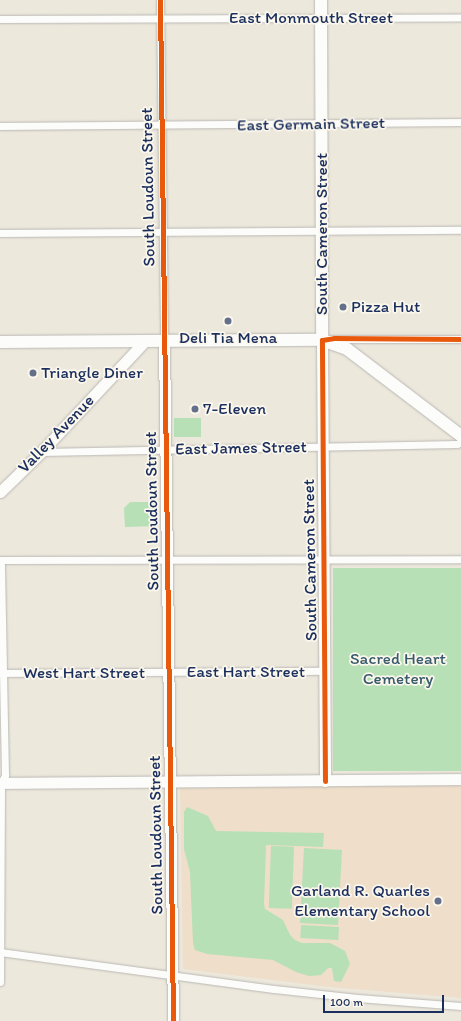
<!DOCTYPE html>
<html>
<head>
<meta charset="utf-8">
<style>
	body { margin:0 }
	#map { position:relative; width:461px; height:1021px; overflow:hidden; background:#ede8dc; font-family:Itim,sans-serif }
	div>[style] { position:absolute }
	.built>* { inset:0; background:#eedeca }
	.green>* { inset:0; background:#b7e0b6; transform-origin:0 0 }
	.roads { filter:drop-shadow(0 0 1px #b9b8b4) drop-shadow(0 0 1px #b9b8b4) }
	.street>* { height:7px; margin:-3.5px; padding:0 3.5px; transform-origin:3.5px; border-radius:3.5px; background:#fcfcfa }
	.secondary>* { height:11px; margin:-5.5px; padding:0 5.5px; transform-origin:5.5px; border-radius:5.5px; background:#fcfcfa }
	.primary>* { height:12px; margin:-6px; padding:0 6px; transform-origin:6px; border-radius:6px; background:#fcfcfa }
	.cycleway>* { height:5px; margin:-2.5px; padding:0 2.5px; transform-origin:2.5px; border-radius:2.5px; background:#e8590c }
	.dots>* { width:11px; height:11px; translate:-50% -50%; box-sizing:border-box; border:2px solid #fbf7ec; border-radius:50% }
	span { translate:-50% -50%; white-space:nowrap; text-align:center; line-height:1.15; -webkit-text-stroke:3.5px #fbf7ec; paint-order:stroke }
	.street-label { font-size:17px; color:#1b2f5e }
	.poi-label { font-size:17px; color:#1b2f5e }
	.left { translate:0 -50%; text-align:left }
	.right { translate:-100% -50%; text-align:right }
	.park-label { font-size:17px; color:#375a6c }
	.scale { position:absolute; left:323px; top:995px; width:121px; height:18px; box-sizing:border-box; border:2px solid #1b2f5e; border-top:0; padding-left:5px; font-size:12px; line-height:14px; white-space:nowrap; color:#1b2f5e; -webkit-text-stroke:3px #fbf7ec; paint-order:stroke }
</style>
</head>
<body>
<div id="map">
	<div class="built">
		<div style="clip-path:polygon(461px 785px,461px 998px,329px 987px,183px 969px,180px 788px)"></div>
	</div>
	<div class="green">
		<div style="left:174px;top:418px;width:27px;height:19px"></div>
		<div style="clip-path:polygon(130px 502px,156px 502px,156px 526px,125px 527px,124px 508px)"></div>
		<div style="left:333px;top:568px;width:128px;height:203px"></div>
		<div style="clip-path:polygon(187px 807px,208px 816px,216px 831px,324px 833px,323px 847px,266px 845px,264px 904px,265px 909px,283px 920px,290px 935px,295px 940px,302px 943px,330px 943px,345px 951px,350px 964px,341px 982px,334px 981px,332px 968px,328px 968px,321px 975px,309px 976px,296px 972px,273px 960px,207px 954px,195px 950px,193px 943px,190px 872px,184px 849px,184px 812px)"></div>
		<div style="left:271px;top:846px;width:23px;height:62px;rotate:2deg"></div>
		<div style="left:304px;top:848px;width:38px;height:75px;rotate:3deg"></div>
		<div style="left:301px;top:925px;width:38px;height:13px;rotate:3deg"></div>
	</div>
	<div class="roads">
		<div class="street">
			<div style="left:160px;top:0;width:341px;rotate:89.3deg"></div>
			<div style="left:0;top:19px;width:461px;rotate:-0.2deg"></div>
			<div style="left:0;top:126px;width:461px;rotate:-0.5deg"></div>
			<div style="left:0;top:233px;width:461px;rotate:-0.4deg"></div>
			<div style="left:327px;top:339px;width:134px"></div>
			<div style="left:41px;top:452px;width:316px;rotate:-1.1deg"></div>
			<div style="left:357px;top:446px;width:100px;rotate:-1.1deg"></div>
			<div style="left:457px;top:444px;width:4px;rotate:-27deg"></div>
			<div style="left:0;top:560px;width:461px;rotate:-0.1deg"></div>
			<div style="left:0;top:673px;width:325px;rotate:-0.4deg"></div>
			<div style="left:0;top:952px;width:276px;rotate:7.7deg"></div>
			<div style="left:274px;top:989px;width:84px;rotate:6.1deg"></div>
			<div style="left:358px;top:998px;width:103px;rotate:4.4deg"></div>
			<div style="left:0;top:982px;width:199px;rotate:-89.7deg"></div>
			<div style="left:1px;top:783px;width:9px;rotate:-63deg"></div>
			<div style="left:5px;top:775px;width:215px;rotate:-91.1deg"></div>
		</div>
		<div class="secondary">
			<div style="left:322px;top:340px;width:441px;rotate:89.6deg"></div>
			<div style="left:164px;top:341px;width:680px;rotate:89.24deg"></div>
			<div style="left:0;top:492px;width:57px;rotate:-44.3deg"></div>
			<div style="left:41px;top:452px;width:152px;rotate:-46.9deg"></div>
			<div style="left:0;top:783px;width:461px;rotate:-0.5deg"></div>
		</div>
		<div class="primary">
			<div style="left:321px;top:0;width:340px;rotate:89.8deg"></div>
			<div style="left:0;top:342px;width:322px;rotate:-0.4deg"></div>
			<div style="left:322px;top:340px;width:27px;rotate:20deg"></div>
			<div style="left:347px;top:349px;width:143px;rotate:37.3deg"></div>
		</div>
	</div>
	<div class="cycleway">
		<div style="left:160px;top:0;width:1021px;rotate:89.27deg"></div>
		<div style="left:325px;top:781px;width:441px;rotate:-90.4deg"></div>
		<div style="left:322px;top:340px;width:12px;rotate:-9deg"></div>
		<div style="left:334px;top:338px;width:127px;rotate:0.5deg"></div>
	</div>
	<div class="dots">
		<div style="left:343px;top:307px;background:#64708a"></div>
		<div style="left:228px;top:321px;background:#64708a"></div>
		<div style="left:33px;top:373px;background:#64708a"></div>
		<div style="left:195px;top:409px;background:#64708a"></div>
		<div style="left:438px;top:901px;background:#64708a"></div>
	</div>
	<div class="street-label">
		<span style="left:311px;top:18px">East Monmouth Street</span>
		<span style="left:311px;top:124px;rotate:-1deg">East Germain Street</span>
		<span style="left:148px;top:187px;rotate:-91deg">South Loudoun Street</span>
		<span style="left:322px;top:234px;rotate:-90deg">South Cameron Street</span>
		<span style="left:56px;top:434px;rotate:-46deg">Valley Avenue</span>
		<span style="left:241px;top:448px;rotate:-1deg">East James Street</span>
		<span style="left:152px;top:511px;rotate:-91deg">South Loudoun Street</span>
		<span style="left:310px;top:560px;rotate:-91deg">South Cameron Street</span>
		<span style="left:246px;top:672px">East Hart Street</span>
		<span style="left:84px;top:673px">West Hart Street</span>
		<span style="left:156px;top:835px;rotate:-91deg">South Loudoun Street</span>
	</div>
	<div class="poi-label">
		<span class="left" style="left:351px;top:307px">Pizza Hut</span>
		<span style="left:228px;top:338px">Deli Tia Mena</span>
		<span class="left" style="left:41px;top:373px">Triangle Diner</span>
		<span class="left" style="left:203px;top:409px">7-Eleven</span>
		<span class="right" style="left:430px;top:901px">Garland R. Quarles<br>Elementary School</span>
	</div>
	<div class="park-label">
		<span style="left:398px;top:669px">Sacred Heart<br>Cemetery</span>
	</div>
	<div class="scale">100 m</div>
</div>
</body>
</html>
